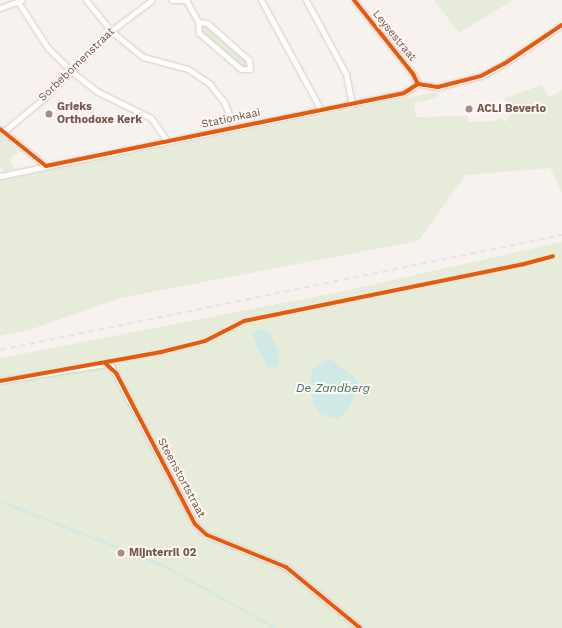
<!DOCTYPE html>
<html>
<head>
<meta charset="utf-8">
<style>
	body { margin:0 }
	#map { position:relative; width:562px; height:628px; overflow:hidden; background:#f7f2ee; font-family:"Work Sans",sans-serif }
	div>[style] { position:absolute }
	.green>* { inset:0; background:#e7ecda }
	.water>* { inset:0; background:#d0e8e6 }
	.stream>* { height:1.5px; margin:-0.75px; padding:0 0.75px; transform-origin:0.75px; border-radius:0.75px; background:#d0e8e6 }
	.roads { filter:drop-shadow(0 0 1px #d4cec9) drop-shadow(0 0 1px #d4cec9) }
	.street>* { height:5px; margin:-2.5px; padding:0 2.5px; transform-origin:2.5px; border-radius:2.5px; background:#fefdfc }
	.rail>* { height:1.5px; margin-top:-0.75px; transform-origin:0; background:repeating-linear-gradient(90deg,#e5e4e6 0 6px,transparent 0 10px) }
	.cycleway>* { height:4px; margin:-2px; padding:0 2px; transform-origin:2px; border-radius:2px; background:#e8590c }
	.dots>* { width:11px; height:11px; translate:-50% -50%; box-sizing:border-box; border:2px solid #fef7f1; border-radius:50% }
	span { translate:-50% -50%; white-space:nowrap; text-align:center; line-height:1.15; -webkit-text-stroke:4px #fef7f1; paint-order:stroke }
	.street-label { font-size:11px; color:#74584f }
	.poi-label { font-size:11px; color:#74584f; font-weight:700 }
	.left { translate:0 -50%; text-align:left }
	.water-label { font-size:12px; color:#447677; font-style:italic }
</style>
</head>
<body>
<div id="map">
	<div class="green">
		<div style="clip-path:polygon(434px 0,513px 0,459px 33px)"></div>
		<div style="clip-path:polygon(201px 24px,205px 24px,248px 61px,249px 66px,244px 69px,200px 32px)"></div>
		<div style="clip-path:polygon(542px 85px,549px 97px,562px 90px,562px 193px,550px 168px,466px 175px,418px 241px,120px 298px,30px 330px,0 336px,0 180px,437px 92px,438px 97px,414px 103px,416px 117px,468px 116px,468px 122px,495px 121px,501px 118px,505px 122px,511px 114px,504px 98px)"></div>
		<div style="clip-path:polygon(0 134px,19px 152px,9px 159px,15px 169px,4px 172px,0 167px)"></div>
		<div style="clip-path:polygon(562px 242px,562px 628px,0 628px,0 386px,9px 383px,8px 377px,0 379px,0 358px,339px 292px)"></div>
	</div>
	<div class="water">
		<div style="clip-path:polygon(259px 329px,270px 333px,279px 353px,277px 367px,267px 366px,257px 347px,252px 333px)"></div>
		<div style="clip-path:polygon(331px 359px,358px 381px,357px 391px,348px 410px,337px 419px,320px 414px,313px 402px,310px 382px,313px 368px)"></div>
	</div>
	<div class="stream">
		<div style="left:0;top:501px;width:176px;rotate:21.6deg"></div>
		<div style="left:164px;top:566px;width:128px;rotate:29deg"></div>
	</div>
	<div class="roads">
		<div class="street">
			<div style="left:86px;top:0;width:40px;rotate:51deg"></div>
			<div style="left:111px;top:31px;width:41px;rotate:39.1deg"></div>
			<div style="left:143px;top:57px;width:47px;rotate:14.9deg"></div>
			<div style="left:188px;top:69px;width:25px;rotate:34deg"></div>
			<div style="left:209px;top:83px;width:24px;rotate:52deg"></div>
			<div style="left:224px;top:102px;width:27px;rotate:68deg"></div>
			<div style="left:172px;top:0;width:15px"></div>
			<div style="left:186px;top:0;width:25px;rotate:61deg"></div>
			<div style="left:261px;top:0;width:125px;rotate:61.4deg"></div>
			<div style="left:306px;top:0;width:84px;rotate:61.6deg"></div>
			<div style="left:346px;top:74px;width:31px;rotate:79deg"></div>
			<div style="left:354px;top:0;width:95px;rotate:51.4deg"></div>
			<div style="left:413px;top:74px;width:11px;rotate:63deg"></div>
			<div style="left:18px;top:2px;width:55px;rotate:56.9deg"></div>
			<div style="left:48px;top:48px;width:33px;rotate:45deg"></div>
			<div style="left:71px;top:71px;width:34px;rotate:38deg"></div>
			<div style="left:98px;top:92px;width:59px;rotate:26.1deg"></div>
			<div style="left:151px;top:118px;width:28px;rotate:55deg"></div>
			<div style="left:0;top:8px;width:23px;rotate:-20deg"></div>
			<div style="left:198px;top:22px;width:9px;rotate:6deg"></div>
			<div style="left:207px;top:23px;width:56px;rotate:41.4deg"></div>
			<div style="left:249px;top:60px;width:9px;rotate:84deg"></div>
			<div style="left:250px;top:69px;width:9px;rotate:180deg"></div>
			<div style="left:241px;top:69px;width:55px;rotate:-139.4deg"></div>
			<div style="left:199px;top:33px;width:11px;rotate:-95deg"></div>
			<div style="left:418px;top:84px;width:20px;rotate:9deg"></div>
			<div style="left:438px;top:87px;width:44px;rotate:-14.3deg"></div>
			<div style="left:481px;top:76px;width:26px;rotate:-28deg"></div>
			<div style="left:504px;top:64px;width:70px;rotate:-33.9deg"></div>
			<div style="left:0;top:129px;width:59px;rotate:38.8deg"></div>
			<div style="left:3px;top:132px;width:52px;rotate:-39.5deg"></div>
			<div style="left:43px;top:99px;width:96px;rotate:-45deg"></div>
			<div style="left:111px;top:31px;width:51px;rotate:-37.1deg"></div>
			<div style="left:0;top:176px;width:412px;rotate:-11.6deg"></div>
			<div style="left:404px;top:93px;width:17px;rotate:-33deg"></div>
			<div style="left:0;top:381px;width:107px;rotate:-9.1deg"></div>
			<div style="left:106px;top:364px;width:5px;rotate:22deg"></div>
			<div style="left:111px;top:366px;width:179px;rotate:62deg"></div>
			<div style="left:195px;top:524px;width:16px;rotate:43deg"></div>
			<div style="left:207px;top:535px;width:85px;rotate:22.1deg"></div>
			<div style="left:286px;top:567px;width:96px;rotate:39.5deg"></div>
		</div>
	</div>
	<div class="rail">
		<div style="left:0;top:350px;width:574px;rotate:-11.56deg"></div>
	</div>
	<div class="cycleway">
		<div style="left:354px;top:0;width:95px;rotate:51.4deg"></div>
		<div style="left:413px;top:74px;width:11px;rotate:63deg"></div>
		<div style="left:418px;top:84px;width:20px;rotate:9deg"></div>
		<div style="left:438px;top:87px;width:44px;rotate:-14.3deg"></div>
		<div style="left:481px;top:76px;width:26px;rotate:-28deg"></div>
		<div style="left:504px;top:64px;width:70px;rotate:-33.9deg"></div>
		<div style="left:0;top:129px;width:59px;rotate:38.8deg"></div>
		<div style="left:46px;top:166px;width:365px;rotate:-11.5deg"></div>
		<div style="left:404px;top:93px;width:17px;rotate:-33deg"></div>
		<div style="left:106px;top:364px;width:13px;rotate:42deg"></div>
		<div style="left:116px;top:373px;width:170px;rotate:62.4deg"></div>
		<div style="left:195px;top:524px;width:16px;rotate:43deg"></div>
		<div style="left:207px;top:535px;width:85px;rotate:22.1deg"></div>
		<div style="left:286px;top:567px;width:96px;rotate:39.5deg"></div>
		<div style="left:0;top:381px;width:164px;rotate:-10.2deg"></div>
		<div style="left:161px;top:352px;width:45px;rotate:-14deg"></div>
		<div style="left:205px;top:341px;width:44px;rotate:-27.1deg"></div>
		<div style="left:244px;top:321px;width:286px;rotate:-11.5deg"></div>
		<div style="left:524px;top:264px;width:30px;rotate:-15deg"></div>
	</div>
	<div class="dots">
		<div style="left:469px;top:109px;background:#a28e87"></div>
		<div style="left:49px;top:114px;background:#a28e87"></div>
		<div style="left:121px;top:553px;background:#a28e87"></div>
	</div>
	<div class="street-label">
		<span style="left:394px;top:36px;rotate:51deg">Leysestraat</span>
		<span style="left:77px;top:65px;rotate:-44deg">Sorbebomenstraat</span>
		<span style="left:231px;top:119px;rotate:-12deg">Stationkaai</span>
		<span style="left:181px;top:478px;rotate:62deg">Steenstortstraat</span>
	</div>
	<div class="poi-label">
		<span class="left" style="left:57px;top:114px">Grieks<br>Orthodoxe Kerk</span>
		<span class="left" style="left:477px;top:109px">ACLI Beverlo</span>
		<span class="left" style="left:129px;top:553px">Mijnterril 02</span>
	</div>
	<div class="water-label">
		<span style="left:333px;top:389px">De Zandberg</span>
	</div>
</div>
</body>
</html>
